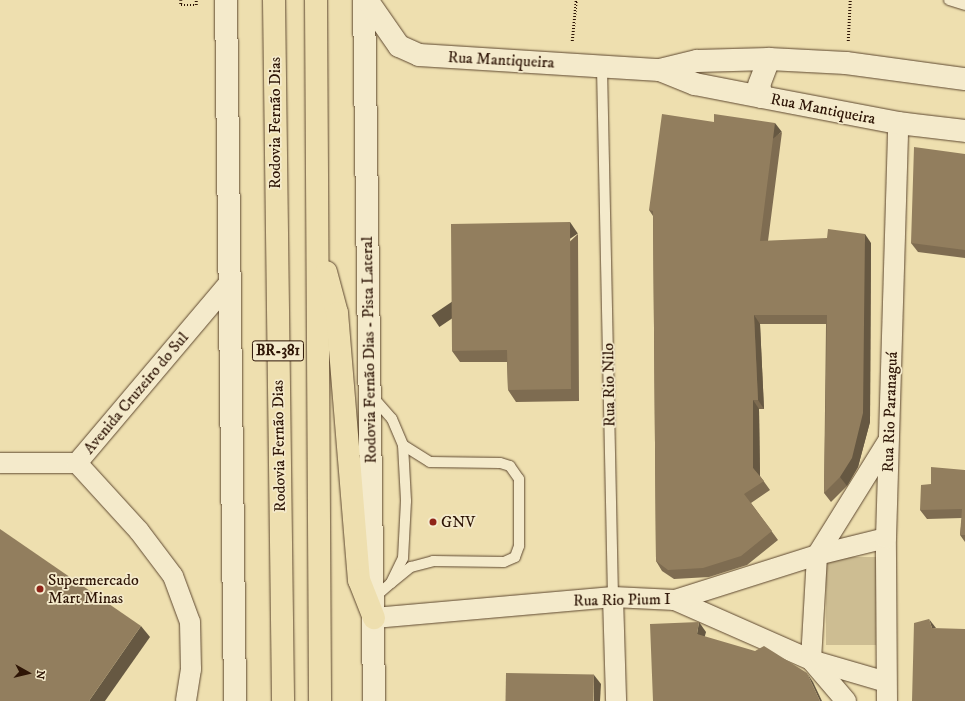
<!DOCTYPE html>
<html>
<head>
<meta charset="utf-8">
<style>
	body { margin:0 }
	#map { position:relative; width:965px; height:701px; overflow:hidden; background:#eedfaf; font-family:"IM FELL DW Pica",serif }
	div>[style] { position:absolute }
	.green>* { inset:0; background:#cdbd92; transform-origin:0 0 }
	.path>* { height:2.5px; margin-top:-1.25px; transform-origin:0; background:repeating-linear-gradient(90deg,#2e1506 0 1px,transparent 0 3px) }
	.roads { filter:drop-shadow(0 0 1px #5e4830) drop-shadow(0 0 1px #5e4830) }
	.service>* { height:10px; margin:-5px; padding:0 5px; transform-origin:5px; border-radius:5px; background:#f4eacb }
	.minor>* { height:20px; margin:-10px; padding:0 10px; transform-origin:10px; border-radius:10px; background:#f4eacb }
	.tertiary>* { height:22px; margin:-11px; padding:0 11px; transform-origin:11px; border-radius:11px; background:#f4eacb }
	.motorway>* { height:22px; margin:-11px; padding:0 11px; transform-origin:11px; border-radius:11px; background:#eedfaf }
	.wall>* { inset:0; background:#7e6c51 }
	.shaded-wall>* { inset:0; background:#665842; transform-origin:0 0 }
	.building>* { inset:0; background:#927e5e; transform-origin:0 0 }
	.dots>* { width:11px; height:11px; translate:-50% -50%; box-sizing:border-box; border:2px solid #f4eacb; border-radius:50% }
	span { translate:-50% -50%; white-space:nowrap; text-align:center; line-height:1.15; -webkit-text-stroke:3.5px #f4eacb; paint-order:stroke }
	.shield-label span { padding:1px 3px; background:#f4eacb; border:1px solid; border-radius:3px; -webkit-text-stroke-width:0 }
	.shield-label { font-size:15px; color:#2e1506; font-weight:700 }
	.street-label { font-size:16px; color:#2e1506 }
	.poi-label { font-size:16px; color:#2e1506 }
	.left { translate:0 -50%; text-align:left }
	.north { position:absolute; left:8px; top:653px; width:40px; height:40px; -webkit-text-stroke:3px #f4eacb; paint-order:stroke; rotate:98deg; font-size:11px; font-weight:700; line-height:16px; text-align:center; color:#2e1506 }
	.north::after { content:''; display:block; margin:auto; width:14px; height:18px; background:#2e1506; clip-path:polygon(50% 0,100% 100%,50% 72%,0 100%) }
</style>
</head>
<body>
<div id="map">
	<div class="green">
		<div style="left:876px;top:557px;width:88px;height:50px;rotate:90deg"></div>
	</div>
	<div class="path">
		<div style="left:181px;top:0;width:5px;rotate:90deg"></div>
		<div style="left:181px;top:5px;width:15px"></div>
		<div style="left:196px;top:5px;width:5px;rotate:-90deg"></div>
		<div style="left:572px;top:41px;width:41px;rotate:-84.4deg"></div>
		<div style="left:848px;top:41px;width:41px;rotate:-87.2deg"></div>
	</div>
	<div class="roads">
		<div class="service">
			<div style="left:949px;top:0;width:17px;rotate:17deg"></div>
			<div style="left:602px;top:68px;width:529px;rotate:88.81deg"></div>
			<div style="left:372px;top:396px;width:30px;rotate:49deg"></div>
			<div style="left:392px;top:419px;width:28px;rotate:67deg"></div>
			<div style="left:403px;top:445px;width:56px;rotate:86.9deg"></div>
			<div style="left:406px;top:501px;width:57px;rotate:93deg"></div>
			<div style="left:403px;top:558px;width:28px;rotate:116deg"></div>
			<div style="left:391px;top:583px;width:23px;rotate:139deg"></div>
			<div style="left:391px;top:583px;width:26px;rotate:-39deg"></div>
			<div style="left:411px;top:567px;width:23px;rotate:-15deg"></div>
			<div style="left:433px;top:561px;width:71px;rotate:0.8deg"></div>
			<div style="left:504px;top:562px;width:12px;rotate:-24deg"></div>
			<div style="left:515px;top:557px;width:12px;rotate:-70deg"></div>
			<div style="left:519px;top:546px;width:67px;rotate:-90deg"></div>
			<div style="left:519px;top:479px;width:16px;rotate:-125deg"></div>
			<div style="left:510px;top:466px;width:10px;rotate:-163deg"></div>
			<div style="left:500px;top:463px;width:70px;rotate:-179.2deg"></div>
			<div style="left:430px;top:462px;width:32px;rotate:-148deg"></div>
		</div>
		<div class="minor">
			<div style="left:0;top:463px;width:77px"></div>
			<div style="left:77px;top:463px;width:237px;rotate:-49.8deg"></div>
			<div style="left:77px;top:463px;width:92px;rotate:47.6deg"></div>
			<div style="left:139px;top:531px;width:56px;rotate:52.9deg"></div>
			<div style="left:173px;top:576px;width:49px;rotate:69.7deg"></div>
			<div style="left:190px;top:622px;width:47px;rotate:88.8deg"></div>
			<div style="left:191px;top:669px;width:32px;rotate:99deg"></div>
			<div style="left:613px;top:597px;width:104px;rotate:88.3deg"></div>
			<div style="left:675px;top:600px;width:149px;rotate:23.8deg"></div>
			<div style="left:811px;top:660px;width:78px;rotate:16.3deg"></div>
			<div style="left:374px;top:618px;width:240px;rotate:-5deg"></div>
			<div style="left:613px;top:597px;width:62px;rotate:2.8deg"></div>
			<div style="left:675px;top:600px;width:149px;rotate:-17.6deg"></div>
			<div style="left:817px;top:555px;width:71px;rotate:-13.8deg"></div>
			<div style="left:846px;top:701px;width:54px;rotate:-130.5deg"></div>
			<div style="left:811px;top:660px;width:105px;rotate:-86.7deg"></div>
			<div style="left:817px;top:555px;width:134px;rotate:-58.1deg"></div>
			<div style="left:887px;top:701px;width:163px;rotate:-90.4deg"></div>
			<div style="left:886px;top:538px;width:415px;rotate:-88.3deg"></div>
		</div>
		<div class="tertiary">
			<div style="left:226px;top:0;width:701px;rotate:89.26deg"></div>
			<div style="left:364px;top:0;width:701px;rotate:89.18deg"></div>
			<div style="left:367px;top:0;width:56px;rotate:55.2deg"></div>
			<div style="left:399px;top:46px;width:22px;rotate:24deg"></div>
			<div style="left:419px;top:55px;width:241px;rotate:3.6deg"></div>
			<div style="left:660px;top:70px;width:38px;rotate:-14deg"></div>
			<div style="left:697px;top:61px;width:72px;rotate:-1.6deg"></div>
			<div style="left:769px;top:59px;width:77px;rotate:3deg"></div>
			<div style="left:846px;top:63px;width:120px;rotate:7.7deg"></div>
			<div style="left:660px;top:70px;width:38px;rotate:22deg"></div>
			<div style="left:695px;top:84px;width:68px;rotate:11deg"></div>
			<div style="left:762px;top:97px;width:138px;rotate:10.8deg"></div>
			<div style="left:898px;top:123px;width:67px;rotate:6.8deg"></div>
			<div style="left:762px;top:97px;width:12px;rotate:-104deg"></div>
			<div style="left:759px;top:85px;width:28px;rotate:-69deg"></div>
		</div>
		<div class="motorway">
			<div style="left:274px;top:0;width:701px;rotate:89.26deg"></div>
			<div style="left:316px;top:0;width:701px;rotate:89.67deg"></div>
			<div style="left:326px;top:272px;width:42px;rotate:75deg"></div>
			<div style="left:337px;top:313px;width:268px;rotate:85.3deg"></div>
			<div style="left:359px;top:580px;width:41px;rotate:68.5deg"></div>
		</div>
	</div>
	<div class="wall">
		<div style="clip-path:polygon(782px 132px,768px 241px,871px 243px,870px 422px,858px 467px,847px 486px,831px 502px,824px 493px,826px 324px,760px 324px,764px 409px,759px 409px,760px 476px,770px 490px,751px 503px,778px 540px,747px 565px,709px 577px,674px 579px,662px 571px,656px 561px,653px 216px,649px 210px)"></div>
		<div style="clip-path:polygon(965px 154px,965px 258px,918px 252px,911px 243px)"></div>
		<div style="clip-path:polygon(578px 234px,579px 401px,516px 402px,508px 390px,507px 362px,460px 362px,452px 351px)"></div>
		<div style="clip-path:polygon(965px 470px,965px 542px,960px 535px,962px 518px,927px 519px,920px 510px)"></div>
	</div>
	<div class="shaded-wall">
		<div style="left:775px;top:123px;width:11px;height:119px;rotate:52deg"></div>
		<div style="left:570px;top:222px;width:14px;height:167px;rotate:56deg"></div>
		<div style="clip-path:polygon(865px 234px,871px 243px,870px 422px,858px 467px,847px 486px,840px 477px)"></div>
		<div style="clip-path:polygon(754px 315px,760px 324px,764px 409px,758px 400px)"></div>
		<div style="clip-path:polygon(753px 400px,759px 409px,760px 477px,753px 468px)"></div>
		<div style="clip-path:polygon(929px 619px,936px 628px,932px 628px)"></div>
		<div style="clip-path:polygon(699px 622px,706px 632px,703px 643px,697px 634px)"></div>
		<div style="clip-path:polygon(141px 626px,150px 637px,105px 701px,89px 701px)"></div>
		<div style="clip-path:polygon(807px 673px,813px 682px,822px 701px,820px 701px)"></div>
		<div style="clip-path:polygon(594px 675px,601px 684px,600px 701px,594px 701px)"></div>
	</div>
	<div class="building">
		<div style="clip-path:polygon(662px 114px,714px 122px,714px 114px,775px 123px,760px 241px,827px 238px,828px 229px,865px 234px,863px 413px,852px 458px,840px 477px,824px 493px,827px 315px,754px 315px,758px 400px,753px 400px,753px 468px,764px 481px,744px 494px,772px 531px,741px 556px,703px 568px,668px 570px,656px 561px,653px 211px,649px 210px)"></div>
		<div style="clip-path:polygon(914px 147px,965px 154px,965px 250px,911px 243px)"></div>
		<div style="clip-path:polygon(570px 222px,571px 389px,508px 390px,507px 350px,452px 351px,451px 224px)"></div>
		<div style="clip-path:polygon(931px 467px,965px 470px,965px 535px,960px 535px,962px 509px,920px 510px,921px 485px,931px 484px)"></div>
		<div style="clip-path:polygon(0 529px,141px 626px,89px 701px,0 701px)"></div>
		<div style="clip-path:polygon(929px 619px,932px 628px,965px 629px,965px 701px,912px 701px,914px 623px)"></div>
		<div style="clip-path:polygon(699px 622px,697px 634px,755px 651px,764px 646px,807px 673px,820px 701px,653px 701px,650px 624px)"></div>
		<div style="left:506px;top:673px;width:88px;height:28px;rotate:1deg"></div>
	</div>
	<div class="dots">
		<div style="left:433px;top:522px;background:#8f2418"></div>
		<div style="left:40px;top:589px;background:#8f2418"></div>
	</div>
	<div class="shield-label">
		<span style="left:278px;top:351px">BR-381</span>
	</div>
	<div class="street-label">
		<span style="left:501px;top:60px;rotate:3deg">Rua Mantiqueira</span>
		<span style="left:823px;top:109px;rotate:11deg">Rua Mantiqueira</span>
		<span style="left:275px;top:123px;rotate:-90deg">Rodovia Fernão Dias</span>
		<span style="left:369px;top:350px;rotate:-91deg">Rodovia Fernão Dias - Pista Lateral</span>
		<span style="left:609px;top:385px;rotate:-91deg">Rua Rio Nilo</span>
		<span style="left:136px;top:393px;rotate:-50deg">Avenida Cruzeiro do Sul</span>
		<span style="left:890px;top:412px;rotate:-88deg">Rua Rio Paranaguá</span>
		<span style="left:279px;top:446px;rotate:-91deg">Rodovia Fernão Dias</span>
		<span style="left:622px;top:600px;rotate:-1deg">Rua Rio Pium I</span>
	</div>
	<div class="poi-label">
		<span class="left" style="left:441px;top:522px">GNV</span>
		<span class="left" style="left:48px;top:589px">Supermercado<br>Mart Minas</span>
	</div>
	<div class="north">N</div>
</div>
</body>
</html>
